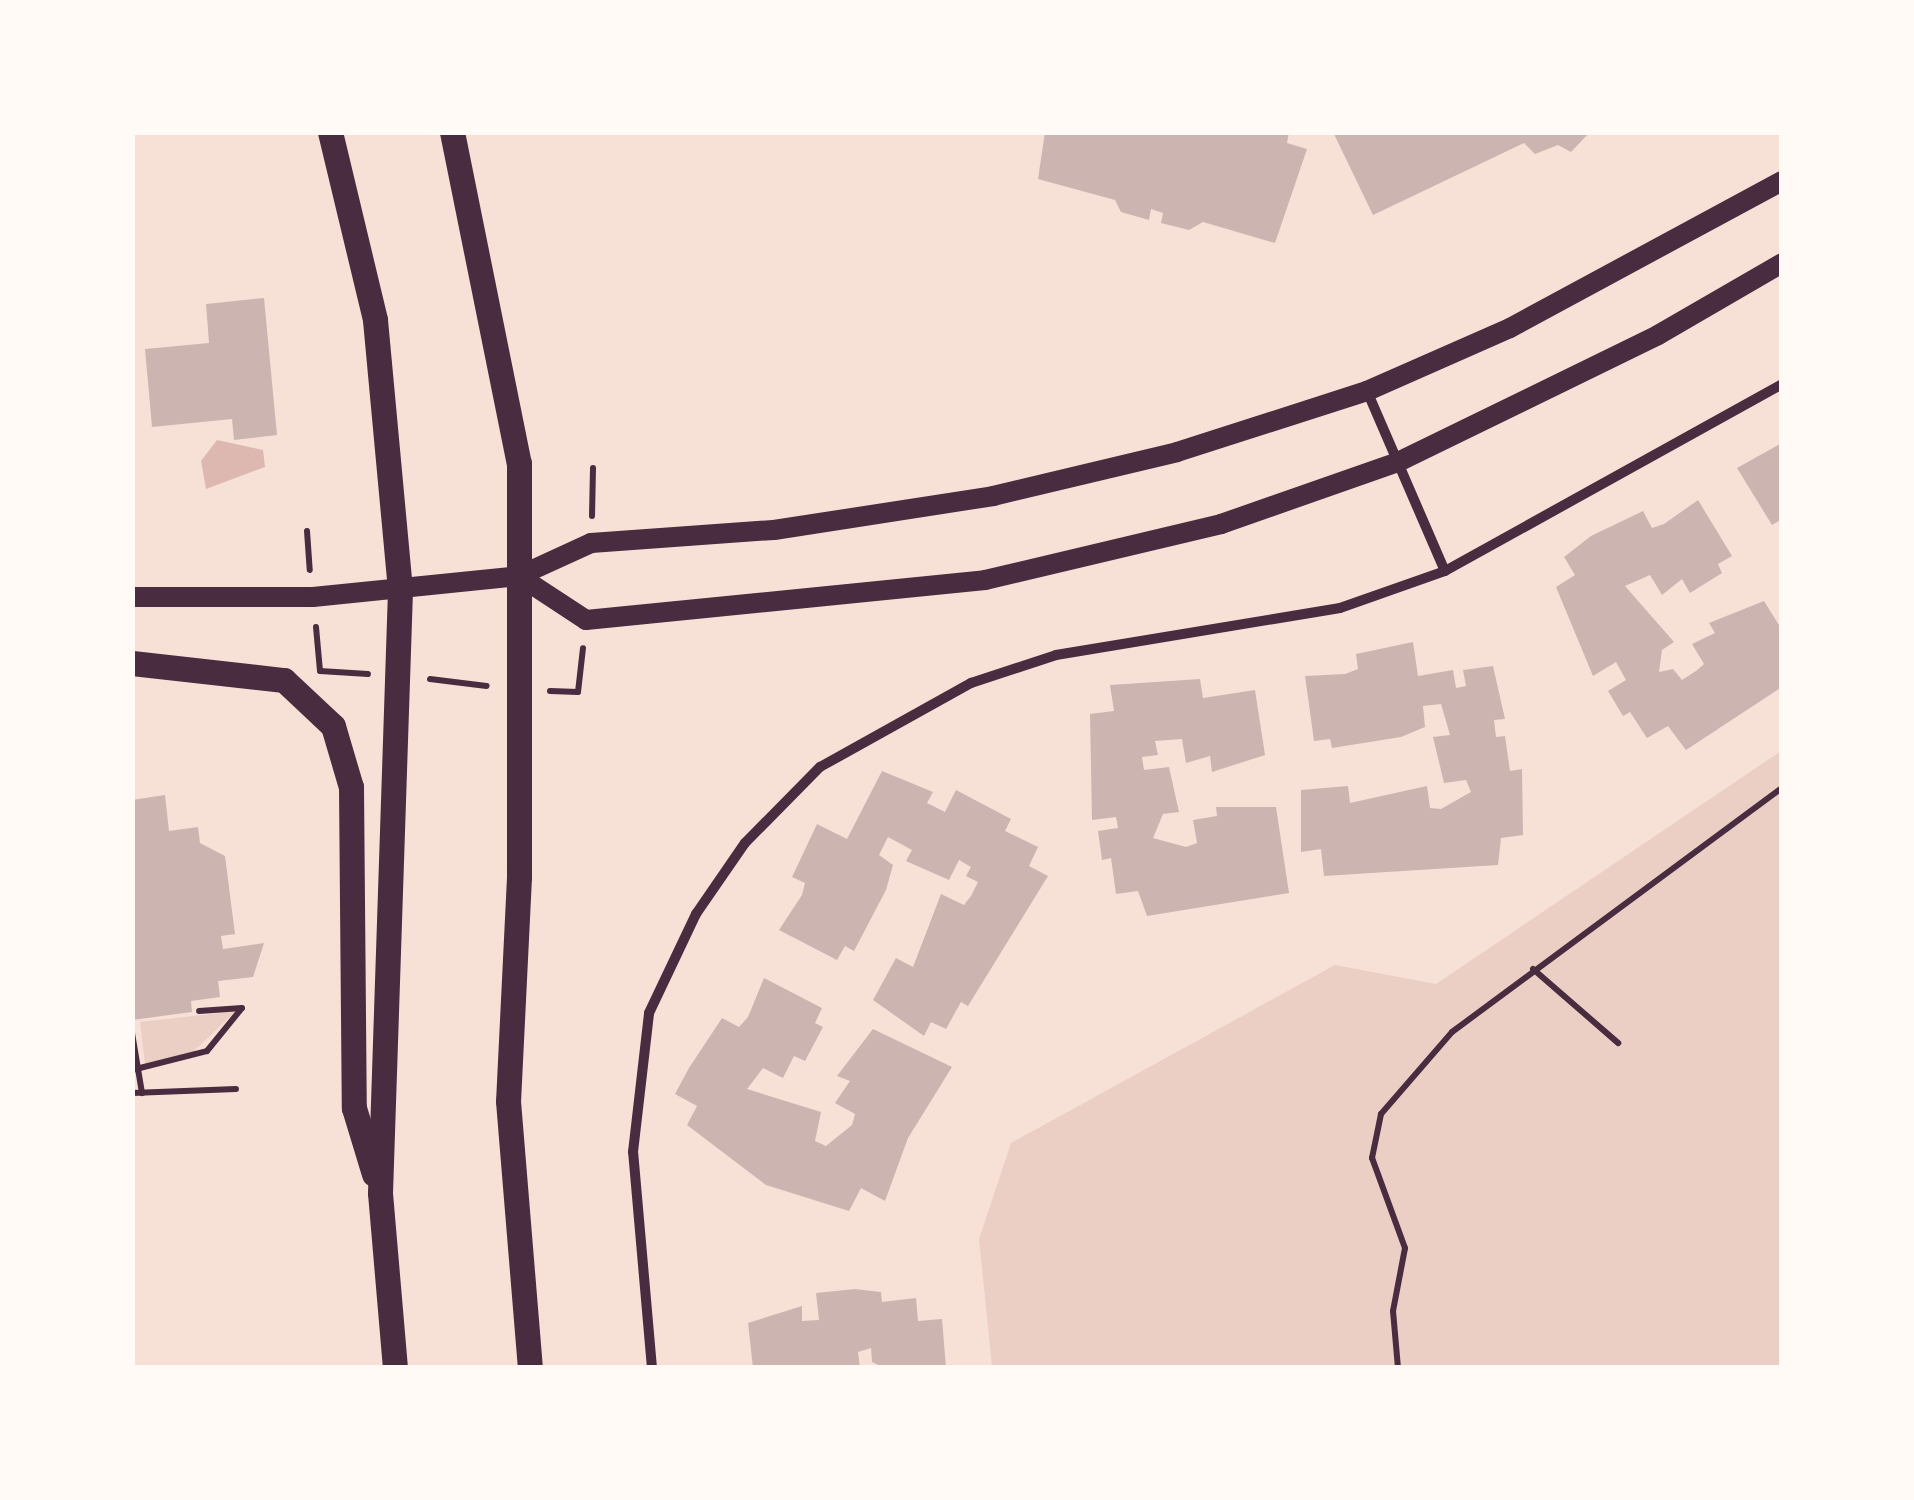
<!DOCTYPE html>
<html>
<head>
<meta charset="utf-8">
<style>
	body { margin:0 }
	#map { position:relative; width:1914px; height:1500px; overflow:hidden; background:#f7e1d7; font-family:Poppins,sans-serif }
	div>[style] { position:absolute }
	.green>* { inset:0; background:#ebcfc5 }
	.water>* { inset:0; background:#dcb8b0 }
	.building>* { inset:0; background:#ccb4b1 }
	.path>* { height:6px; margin:-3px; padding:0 3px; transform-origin:3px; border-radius:3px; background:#4a2c40 }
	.minor>* { height:10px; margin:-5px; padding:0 5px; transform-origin:5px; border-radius:5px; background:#4a2c40 }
	.secondary>* { height:20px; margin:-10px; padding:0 10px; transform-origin:10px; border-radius:10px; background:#4a2c40 }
	.primary>* { height:25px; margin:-12.5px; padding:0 12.5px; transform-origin:12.5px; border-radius:12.5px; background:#4a2c40 }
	span { translate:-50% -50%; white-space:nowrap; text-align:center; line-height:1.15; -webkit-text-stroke:9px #fffaf5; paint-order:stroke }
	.frame { position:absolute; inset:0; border:135px solid #fffaf5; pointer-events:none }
</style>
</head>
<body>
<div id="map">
	<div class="green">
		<div style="clip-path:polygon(1781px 751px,1781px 1367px,992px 1367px,979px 1239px,1011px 1143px,1335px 965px,1436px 984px)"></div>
		<div style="clip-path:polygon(236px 1011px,193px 1052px,145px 1064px,140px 1022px)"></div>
	</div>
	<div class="water">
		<div style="clip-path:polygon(217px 440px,263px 450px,265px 467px,206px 489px,201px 461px)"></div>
	</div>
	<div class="building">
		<div style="clip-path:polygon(1045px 132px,1289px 132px,1287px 143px,1307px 149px,1275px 243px,1203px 222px,1189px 230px,1161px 223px,1163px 213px,1151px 209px,1149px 220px,1121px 212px,1115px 200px,1038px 179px)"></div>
		<div style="clip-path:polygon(1333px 132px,1590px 132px,1571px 152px,1558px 145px,1535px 154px,1524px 143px,1373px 215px)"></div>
		<div style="clip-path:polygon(264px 298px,277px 435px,234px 440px,232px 419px,152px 427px,145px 349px,209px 343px,206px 304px)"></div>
		<div style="clip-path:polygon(1782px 443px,1782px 519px,1772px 525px,1737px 468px)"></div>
		<div style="clip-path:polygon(1698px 500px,1732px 556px,1718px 564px,1722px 573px,1690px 593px,1682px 579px,1662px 595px,1650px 575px,1625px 586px,1674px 642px,1662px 650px,1659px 672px,1673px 669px,1682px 680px,1696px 671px,1704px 664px,1692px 644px,1715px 633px,1709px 623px,1764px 601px,1782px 630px,1782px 687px,1686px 750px,1668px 726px,1647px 738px,1630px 712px,1623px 716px,1608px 691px,1626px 680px,1616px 662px,1593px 676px,1556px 587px,1575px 575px,1564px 557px,1591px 536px,1643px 511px,1652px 528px,1664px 524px)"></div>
		<div style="clip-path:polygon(1413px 642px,1418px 676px,1453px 670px,1456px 688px,1466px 686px,1463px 670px,1493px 666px,1505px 719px,1494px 720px,1496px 737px,1505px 736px,1510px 771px,1522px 769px,1523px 835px,1501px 838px,1498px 865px,1324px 876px,1321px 849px,1301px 852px,1301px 790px,1348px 786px,1350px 803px,1427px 786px,1430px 808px,1441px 809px,1471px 792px,1466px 780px,1444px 783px,1433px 737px,1450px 735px,1441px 704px,1423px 706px,1425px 727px,1401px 737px,1332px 748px,1330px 739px,1314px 741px,1305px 676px,1345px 674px,1358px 669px,1356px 654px)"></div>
		<div style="clip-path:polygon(1200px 679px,1203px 698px,1255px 690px,1265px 755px,1212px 772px,1210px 756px,1186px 763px,1182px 739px,1155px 741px,1158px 755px,1142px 757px,1144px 770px,1169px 767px,1179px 812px,1163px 814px,1153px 838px,1186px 847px,1197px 843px,1193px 820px,1217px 816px,1216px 807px,1276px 807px,1289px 893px,1147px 916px,1138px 891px,1116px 894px,1111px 858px,1102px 860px,1098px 831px,1118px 828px,1116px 817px,1092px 820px,1090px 714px,1114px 711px,1110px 685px)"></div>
		<div style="clip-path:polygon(882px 771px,933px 792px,927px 803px,945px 812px,956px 790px,1011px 819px,1005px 831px,1038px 847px,1029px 866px,1048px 876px,968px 1006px,961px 1002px,946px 1029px,931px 1022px,924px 1036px,873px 1000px,896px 958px,913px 967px,941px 894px,964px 905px,971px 896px,978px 882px,966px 876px,971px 867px,959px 860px,949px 880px,906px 861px,912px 850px,888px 837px,879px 855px,893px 865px,886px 890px,854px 951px,845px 946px,837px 960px,779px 930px,802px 895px,805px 883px,792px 877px,817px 824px,847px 839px)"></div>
		<div style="clip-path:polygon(165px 795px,169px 831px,198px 827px,200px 843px,225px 856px,235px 934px,221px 936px,223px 949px,264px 943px,253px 977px,218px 981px,220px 997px,191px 1001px,192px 1012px,132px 1020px,132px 800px)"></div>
		<div style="clip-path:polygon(764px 978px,822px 1008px,815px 1023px,823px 1027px,805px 1061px,794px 1056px,783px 1078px,763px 1068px,747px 1089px,821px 1112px,815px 1141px,826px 1146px,852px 1125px,855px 1114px,835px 1103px,850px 1081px,837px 1076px,873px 1029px,952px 1067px,908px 1138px,885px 1201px,861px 1188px,849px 1211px,766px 1185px,687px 1125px,697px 1106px,675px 1094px,689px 1068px,722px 1018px,739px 1027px,748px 1017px)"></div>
		<div style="clip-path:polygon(855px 1289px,881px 1292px,882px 1302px,916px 1298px,918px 1321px,942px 1319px,946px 1368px,885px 1368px,872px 1362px,871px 1348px,858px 1352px,860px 1368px,753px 1368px,748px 1323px,802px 1306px,802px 1321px,819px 1320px,816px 1293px)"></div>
	</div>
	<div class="path">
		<div style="left:592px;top:516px;width:48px;rotate:-88.8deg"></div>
		<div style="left:307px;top:531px;width:39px;rotate:86deg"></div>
		<div style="left:316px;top:627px;width:44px;rotate:84.8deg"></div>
		<div style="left:320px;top:671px;width:48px;rotate:3.6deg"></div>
		<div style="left:430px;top:679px;width:57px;rotate:7deg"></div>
		<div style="left:550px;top:691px;width:28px;rotate:2deg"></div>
		<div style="left:578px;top:692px;width:44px;rotate:-83.5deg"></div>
		<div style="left:1533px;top:969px;width:113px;rotate:41deg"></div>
		<div style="left:132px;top:1033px;width:61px;rotate:80.5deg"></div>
		<div style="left:132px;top:1070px;width:77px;rotate:-14.2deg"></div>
		<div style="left:207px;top:1051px;width:55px;rotate:-50.9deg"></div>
		<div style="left:242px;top:1008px;width:43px;rotate:176deg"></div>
		<div style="left:132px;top:1093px;width:104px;rotate:-2.2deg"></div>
		<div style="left:1398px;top:1368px;width:57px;rotate:-95deg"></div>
		<div style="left:1393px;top:1311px;width:64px;rotate:-79.2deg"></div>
		<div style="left:1405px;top:1248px;width:96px;rotate:-110.1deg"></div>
		<div style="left:1372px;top:1158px;width:45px;rotate:-78.4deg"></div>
		<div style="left:1381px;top:1114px;width:108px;rotate:-49.1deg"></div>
		<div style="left:1452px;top:1032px;width:410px;rotate:-36.5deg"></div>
	</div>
	<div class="minor">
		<div style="left:1367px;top:391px;width:196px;rotate:66.6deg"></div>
		<div style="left:652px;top:1368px;width:217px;rotate:-95deg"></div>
		<div style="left:633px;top:1152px;width:140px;rotate:-83.4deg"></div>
		<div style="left:649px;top:1013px;width:110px;rotate:-64.6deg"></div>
		<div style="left:696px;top:914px;width:86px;rotate:-55.4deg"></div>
		<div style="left:745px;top:843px;width:107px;rotate:-45.4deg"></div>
		<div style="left:820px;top:767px;width:173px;rotate:-29.1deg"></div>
		<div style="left:971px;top:683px;width:89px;rotate:-18.2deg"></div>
		<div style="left:1056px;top:655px;width:288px;rotate:-9.4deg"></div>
		<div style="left:1340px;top:608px;width:111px;rotate:-19.4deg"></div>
		<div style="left:1445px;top:571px;width:385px;rotate:-29deg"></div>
	</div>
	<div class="secondary">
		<div style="left:519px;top:576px;width:80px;rotate:33.3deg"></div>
		<div style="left:586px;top:620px;width:401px;rotate:-5.7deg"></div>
		<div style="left:985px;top:580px;width:243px;rotate:-13.3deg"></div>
		<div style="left:1221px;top:524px;width:188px;rotate:-19.3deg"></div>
		<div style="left:1398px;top:462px;width:289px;rotate:-26deg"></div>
		<div style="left:1658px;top:335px;width:143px;rotate:-30.1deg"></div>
		<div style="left:132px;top:597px;width:181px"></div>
		<div style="left:313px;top:597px;width:207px;rotate:-5.8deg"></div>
		<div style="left:519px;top:576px;width:79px;rotate:-24.6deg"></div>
		<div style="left:591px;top:543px;width:183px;rotate:-4.1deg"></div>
		<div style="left:774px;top:530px;width:222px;rotate:-8.8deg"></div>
		<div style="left:993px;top:496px;width:189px;rotate:-13.4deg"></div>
		<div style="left:1177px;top:452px;width:200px;rotate:-17.8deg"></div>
		<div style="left:1367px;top:391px;width:156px;rotate:-23.8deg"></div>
		<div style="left:1510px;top:328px;width:309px;rotate:-28.4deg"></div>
	</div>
	<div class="primary">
		<div style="left:330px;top:132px;width:193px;rotate:76.5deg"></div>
		<div style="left:375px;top:320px;width:271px;rotate:84.7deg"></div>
		<div style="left:400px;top:590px;width:603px;rotate:91.9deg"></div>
		<div style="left:380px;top:1193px;width:176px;rotate:85.1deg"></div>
		<div style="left:452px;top:132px;width:338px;rotate:78.6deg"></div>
		<div style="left:519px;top:463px;width:414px;rotate:90deg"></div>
		<div style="left:519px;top:877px;width:224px;rotate:92.8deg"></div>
		<div style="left:508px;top:1101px;width:268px;rotate:85.3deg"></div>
		<div style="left:132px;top:663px;width:153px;rotate:6.4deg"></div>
		<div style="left:284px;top:680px;width:67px;rotate:43.2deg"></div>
		<div style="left:333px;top:726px;width:64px;rotate:73.6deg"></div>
		<div style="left:351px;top:787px;width:321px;rotate:89.5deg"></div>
		<div style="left:354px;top:1108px;width:69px;rotate:73.1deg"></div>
	</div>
	<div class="frame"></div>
</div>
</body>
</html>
